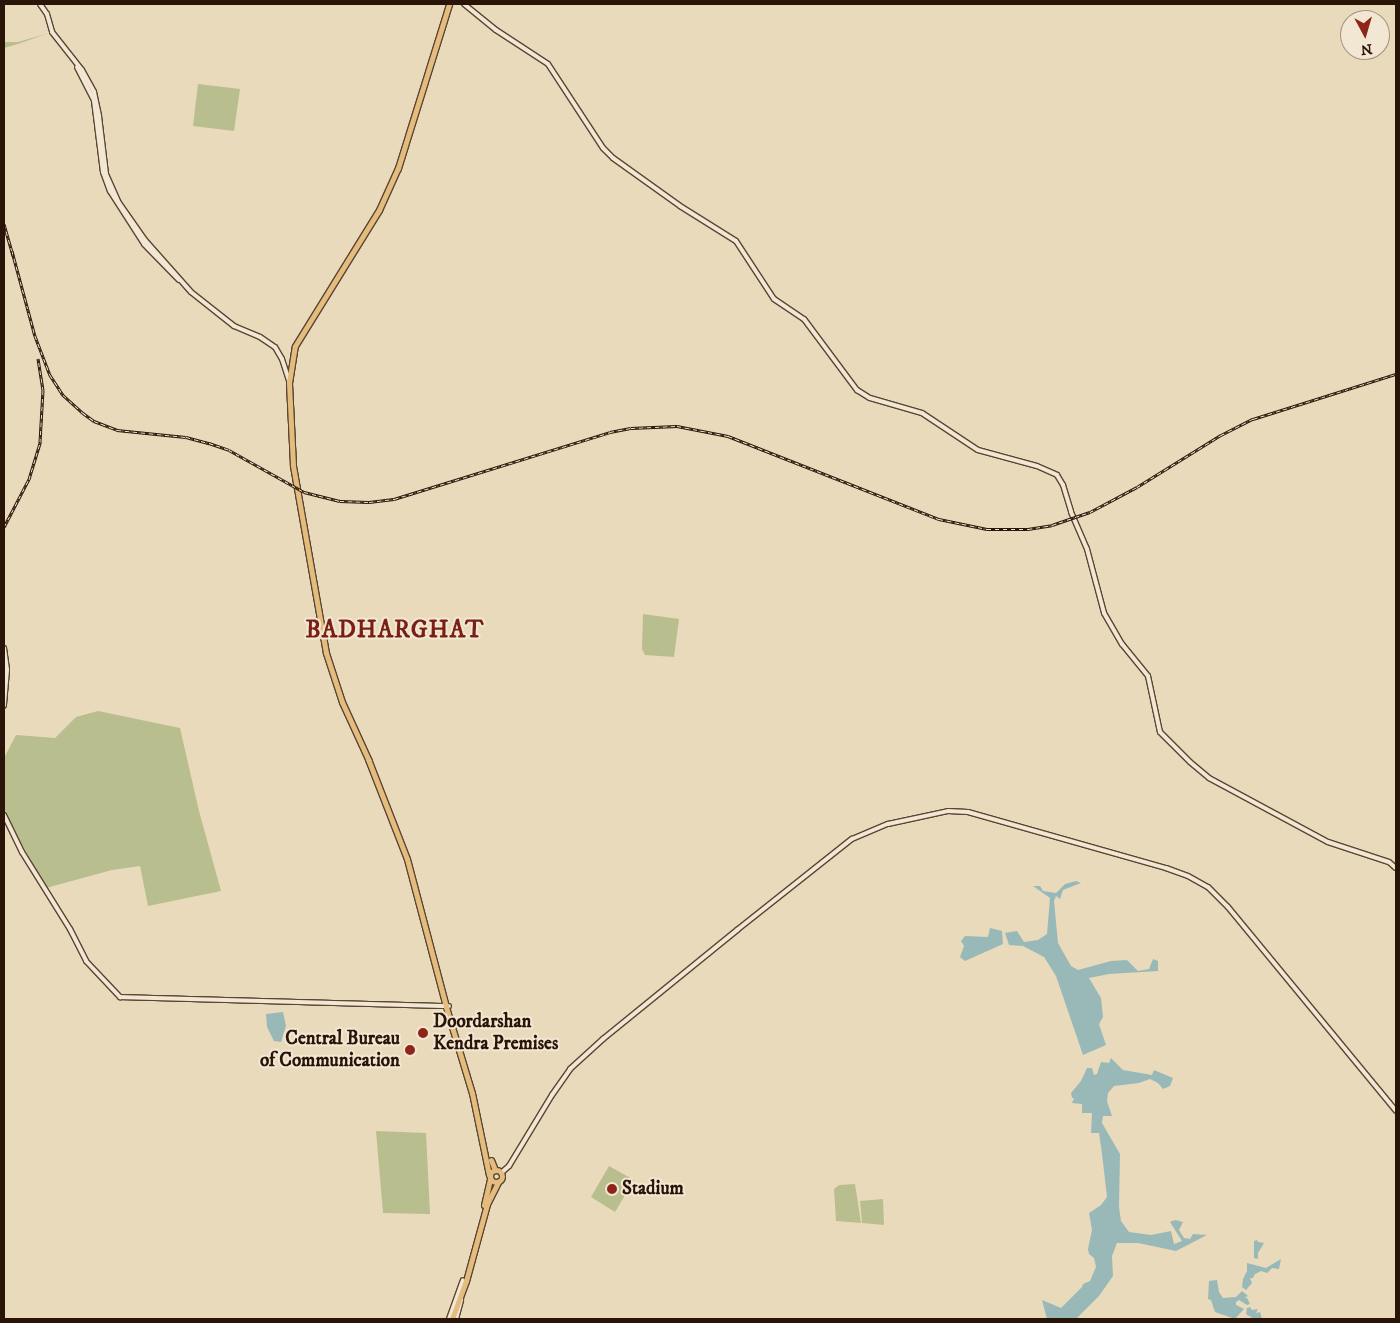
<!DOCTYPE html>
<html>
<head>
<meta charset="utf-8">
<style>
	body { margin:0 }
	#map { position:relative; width:1400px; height:1323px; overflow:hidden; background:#e9dabc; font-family:"IM FELL DW Pica",serif }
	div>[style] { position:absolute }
	.green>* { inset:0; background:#b9be8e }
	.water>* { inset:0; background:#99b9b8 }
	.roads { filter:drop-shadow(1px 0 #5a4534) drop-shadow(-1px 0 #5a4534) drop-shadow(0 1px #5a4534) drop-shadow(0 -1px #5a4534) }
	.tertiary>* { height:4px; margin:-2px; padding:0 2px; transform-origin:2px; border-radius:2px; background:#f1e7d3 }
	.primary>* { height:5px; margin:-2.5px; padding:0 2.5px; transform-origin:2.5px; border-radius:2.5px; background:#e4bd7e }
	.primary>.ring { margin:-2.5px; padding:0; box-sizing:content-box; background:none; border:5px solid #e4bd7e; border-radius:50% }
	.rail>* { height:3px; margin-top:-1.5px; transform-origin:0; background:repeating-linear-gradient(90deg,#f1e7d3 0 4px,#2a1307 0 8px); box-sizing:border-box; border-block:1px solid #2a1307 }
	.dots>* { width:14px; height:14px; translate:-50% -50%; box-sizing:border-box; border:2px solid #f1e7d3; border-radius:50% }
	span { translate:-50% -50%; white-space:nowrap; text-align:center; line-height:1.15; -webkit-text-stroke:4px #f1e7d3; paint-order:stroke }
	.poi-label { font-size:19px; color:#2a1307; font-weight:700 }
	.left { translate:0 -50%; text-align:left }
	.right { translate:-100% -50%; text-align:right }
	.district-label { font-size:24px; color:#7a1f14; font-weight:700; letter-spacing:1px }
	.frame { position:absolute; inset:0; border:5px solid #2a1307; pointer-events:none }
	.north { position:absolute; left:1340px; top:10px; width:50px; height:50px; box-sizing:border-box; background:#f1e7d3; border:1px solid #a19281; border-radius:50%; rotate:174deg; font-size:14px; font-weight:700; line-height:20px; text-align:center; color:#2a1307 }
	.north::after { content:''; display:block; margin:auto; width:18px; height:22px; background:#8f2418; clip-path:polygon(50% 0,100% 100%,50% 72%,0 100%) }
</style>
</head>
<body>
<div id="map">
	<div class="green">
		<i style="clip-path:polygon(49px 33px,18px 44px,4px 48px,4px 42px,18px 42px)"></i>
		<i style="clip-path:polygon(198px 84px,240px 89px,234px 131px,193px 126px)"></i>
		<i style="clip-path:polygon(643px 614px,679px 619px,674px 657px,645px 655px,642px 649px)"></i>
		<i style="clip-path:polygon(98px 711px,180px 728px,199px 811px,221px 891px,148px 906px,140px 866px,112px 870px,46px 888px,4px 812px,4px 758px,16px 735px,55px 738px,76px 717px)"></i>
		<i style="clip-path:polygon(376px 1131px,426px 1133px,430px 1214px,383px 1213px)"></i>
		<i style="clip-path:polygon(609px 1166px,634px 1180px,615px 1212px,591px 1197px)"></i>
		<i style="clip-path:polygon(855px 1184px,861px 1223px,836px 1221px,834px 1189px,839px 1185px)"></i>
		<i style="clip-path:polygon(883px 1199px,884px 1225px,862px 1223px,860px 1201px)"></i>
	</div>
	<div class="water">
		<i style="clip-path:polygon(1076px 881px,1081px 883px,1063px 890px,1060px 899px,1056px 896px,1054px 901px,1058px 943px,1071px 966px,1078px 970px,1111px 961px,1127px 960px,1138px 971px,1149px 969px,1153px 959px,1158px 961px,1158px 971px,1109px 974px,1089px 978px,1101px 998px,1103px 1017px,1099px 1024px,1106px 1045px,1083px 1055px,1056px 976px,1044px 957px,1023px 946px,1009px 945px,1005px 933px,1017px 931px,1024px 942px,1038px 940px,1047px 934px,1050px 898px,1033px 886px,1040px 886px,1043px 891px,1056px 893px,1065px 884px)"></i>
		<i style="clip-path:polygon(990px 928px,1002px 931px,1003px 944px,965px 961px,960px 957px,964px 946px,961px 941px,965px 936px,988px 937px)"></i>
		<i style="clip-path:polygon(283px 1012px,286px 1026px,281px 1042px,274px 1041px,267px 1027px,266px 1014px)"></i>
		<i style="clip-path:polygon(1111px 1058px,1123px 1070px,1152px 1075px,1154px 1070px,1173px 1078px,1170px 1086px,1163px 1089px,1158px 1083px,1150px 1079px,1139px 1083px,1114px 1086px,1108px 1093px,1107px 1101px,1112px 1116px,1103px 1116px,1102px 1123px,1120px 1154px,1119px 1207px,1121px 1221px,1129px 1232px,1151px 1235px,1171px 1231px,1174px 1244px,1182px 1241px,1170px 1222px,1175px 1220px,1183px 1222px,1179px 1230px,1184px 1238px,1190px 1239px,1193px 1234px,1207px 1235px,1176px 1251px,1138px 1243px,1117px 1243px,1112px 1256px,1113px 1276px,1099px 1296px,1076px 1319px,1047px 1319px,1042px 1300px,1061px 1308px,1082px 1287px,1083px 1284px,1090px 1281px,1096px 1267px,1094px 1258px,1089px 1254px,1088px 1249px,1092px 1230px,1089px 1213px,1101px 1205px,1107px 1197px,1102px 1154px,1099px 1133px,1091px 1133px,1092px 1113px,1082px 1113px,1082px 1104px,1072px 1103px,1074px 1098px,1072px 1098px,1071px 1093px,1081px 1081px,1087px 1068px,1092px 1068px,1094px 1075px,1097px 1074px,1101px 1062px,1109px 1063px)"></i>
		<i style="clip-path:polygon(1257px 1240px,1258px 1242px,1264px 1243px,1258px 1253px,1258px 1259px,1254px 1258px,1254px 1241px)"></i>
		<i style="clip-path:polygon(1281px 1259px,1279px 1269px,1272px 1268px,1267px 1273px,1261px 1271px,1255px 1274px,1253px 1278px,1250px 1278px,1252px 1283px,1246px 1290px,1242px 1287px,1243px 1279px,1247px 1271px,1247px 1263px,1266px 1268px)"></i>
		<i style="clip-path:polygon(1217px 1280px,1219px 1292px,1223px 1298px,1236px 1297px,1242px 1291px,1248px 1296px,1244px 1298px,1247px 1298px,1250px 1304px,1247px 1305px,1239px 1300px,1236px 1302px,1236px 1305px,1244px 1309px,1235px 1319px,1215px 1312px,1211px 1300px,1208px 1299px,1209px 1281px)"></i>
		<i style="clip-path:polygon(1250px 1307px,1252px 1310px,1258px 1309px,1256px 1313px,1260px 1312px,1262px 1319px,1254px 1319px,1246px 1314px,1247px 1308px)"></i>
	</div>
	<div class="roads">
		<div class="tertiary">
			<i style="left:40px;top:4px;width:12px;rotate:55deg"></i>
			<i style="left:47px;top:14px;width:19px;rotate:74deg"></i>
			<i style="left:52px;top:32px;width:48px;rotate:51.7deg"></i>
			<i style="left:82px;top:70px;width:25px;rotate:61deg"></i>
			<i style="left:94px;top:92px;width:25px;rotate:78deg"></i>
			<i style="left:99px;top:116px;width:58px;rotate:83.1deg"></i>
			<i style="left:106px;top:174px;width:32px;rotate:66deg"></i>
			<i style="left:119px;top:203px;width:45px;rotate:54.9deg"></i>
			<i style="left:145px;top:240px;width:69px;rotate:48.5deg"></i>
			<i style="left:191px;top:292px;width:55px;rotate:38.3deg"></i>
			<i style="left:234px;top:326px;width:28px;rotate:23deg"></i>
			<i style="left:260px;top:337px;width:18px;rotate:34deg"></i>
			<i style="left:275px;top:347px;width:14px;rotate:60deg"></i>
			<i style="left:282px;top:359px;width:23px;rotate:72deg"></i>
			<i style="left:464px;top:4px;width:41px;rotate:39.1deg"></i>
			<i style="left:496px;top:30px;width:62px;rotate:33.2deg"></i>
			<i style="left:548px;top:64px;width:100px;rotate:56.8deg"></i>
			<i style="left:603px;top:148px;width:14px;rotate:45deg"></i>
			<i style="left:613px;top:158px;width:82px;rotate:35.6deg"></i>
			<i style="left:680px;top:206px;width:66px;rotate:32deg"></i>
			<i style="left:736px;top:241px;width:69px;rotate:56.8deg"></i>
			<i style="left:774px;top:299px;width:36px;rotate:34deg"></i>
			<i style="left:804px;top:319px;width:89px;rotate:53.3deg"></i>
			<i style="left:857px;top:390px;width:15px;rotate:32deg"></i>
			<i style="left:870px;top:398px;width:54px;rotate:16.1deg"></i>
			<i style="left:922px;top:413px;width:67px;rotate:33.5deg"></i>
			<i style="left:978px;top:450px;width:61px;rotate:15.2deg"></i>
			<i style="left:1037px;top:466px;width:22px;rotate:24deg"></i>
			<i style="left:1057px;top:475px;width:12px;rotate:59deg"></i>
			<i style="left:1063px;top:485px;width:28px;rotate:73deg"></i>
			<i style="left:1071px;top:512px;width:40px;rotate:66.6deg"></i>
			<i style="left:1087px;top:549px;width:66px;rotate:75.1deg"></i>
			<i style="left:1104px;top:613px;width:36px;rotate:60deg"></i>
			<i style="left:1122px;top:644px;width:41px;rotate:50.9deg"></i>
			<i style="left:1148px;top:676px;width:57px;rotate:77.9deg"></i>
			<i style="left:1160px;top:732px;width:42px;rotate:45deg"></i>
			<i style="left:1190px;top:762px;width:25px;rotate:40deg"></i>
			<i style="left:1209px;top:778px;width:135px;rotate:28.3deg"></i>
			<i style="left:1328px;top:842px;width:64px;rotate:18.2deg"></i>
			<i style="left:1389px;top:862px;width:9px;rotate:41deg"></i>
			<i style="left:77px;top:67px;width:38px;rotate:63deg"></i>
			<i style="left:94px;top:101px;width:72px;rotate:82.8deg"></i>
			<i style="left:103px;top:172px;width:20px;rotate:70deg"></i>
			<i style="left:110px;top:191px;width:63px;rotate:57.3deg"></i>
			<i style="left:144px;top:244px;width:50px;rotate:45.8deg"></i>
			<i style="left:4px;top:648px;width:22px;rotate:82deg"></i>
			<i style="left:7px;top:670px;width:36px;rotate:95deg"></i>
			<i style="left:4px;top:815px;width:41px;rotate:64.1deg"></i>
			<i style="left:22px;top:852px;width:91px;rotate:58.1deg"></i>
			<i style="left:70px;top:929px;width:36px;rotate:63deg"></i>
			<i style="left:86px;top:961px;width:50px;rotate:46.6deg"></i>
			<i style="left:120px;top:997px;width:329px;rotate:1.6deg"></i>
			<i style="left:501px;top:1173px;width:11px;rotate:-41deg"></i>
			<i style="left:509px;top:1166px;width:83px;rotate:-58.8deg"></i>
			<i style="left:552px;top:1095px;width:32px;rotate:-55deg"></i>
			<i style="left:570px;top:1069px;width:45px;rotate:-42.3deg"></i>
			<i style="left:603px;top:1039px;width:173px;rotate:-39.1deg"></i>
			<i style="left:737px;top:930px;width:147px;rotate:-38.4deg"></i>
			<i style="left:852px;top:839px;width:39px;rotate:-23deg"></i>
			<i style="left:888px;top:824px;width:61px;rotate:-12.2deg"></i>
			<i style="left:948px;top:811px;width:20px;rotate:3deg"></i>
			<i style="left:968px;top:812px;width:206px;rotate:15.8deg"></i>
			<i style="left:1166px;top:868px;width:23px;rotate:20deg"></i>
			<i style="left:1188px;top:876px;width:23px;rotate:29deg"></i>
			<i style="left:1208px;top:887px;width:28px;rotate:45deg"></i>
			<i style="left:1228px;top:907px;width:264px;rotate:50.5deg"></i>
			<i style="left:449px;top:1319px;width:41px;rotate:-70.3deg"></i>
			<i style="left:456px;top:1319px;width:20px;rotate:-75deg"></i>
		</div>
		<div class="primary">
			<i style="left:368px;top:759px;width:107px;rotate:68.7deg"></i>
			<i style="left:407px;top:859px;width:153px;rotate:75.2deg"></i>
			<i style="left:446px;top:1007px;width:90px;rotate:73.2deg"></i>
			<i style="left:472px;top:1093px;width:84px;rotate:78.3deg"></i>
			<i style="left:369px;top:761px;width:65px;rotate:-114.6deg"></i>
			<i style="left:342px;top:702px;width:52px;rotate:-108.1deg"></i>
			<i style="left:326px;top:653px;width:191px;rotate:-100deg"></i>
			<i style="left:293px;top:465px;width:82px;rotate:-92.8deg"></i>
			<i style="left:289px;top:383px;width:37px;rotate:-81deg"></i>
			<i style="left:295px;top:346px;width:160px;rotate:-58.3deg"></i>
			<i style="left:379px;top:210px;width:46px;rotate:-65.7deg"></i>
			<i style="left:398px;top:168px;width:172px;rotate:-72.7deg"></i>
			<i style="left:491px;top:1160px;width:11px;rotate:68deg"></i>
			<i class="ring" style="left:490px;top:1170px;width:7px;height:7px"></i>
			<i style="left:484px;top:1205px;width:28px;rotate:-77deg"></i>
			<i style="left:452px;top:1319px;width:40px;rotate:-69.8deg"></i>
			<i style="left:466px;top:1281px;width:80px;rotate:-74.7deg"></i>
			<i style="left:487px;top:1204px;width:25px;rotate:-63deg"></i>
		</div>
	</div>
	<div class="rail">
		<i style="left:4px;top:224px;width:33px;rotate:74deg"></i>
		<i style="left:12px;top:251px;width:88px;rotate:74.9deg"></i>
		<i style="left:35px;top:336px;width:42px;rotate:69deg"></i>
		<i style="left:50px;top:375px;width:24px;rotate:57deg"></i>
		<i style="left:63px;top:395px;width:27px;rotate:42deg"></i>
		<i style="left:83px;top:413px;width:14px;rotate:36deg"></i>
		<i style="left:94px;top:421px;width:25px;rotate:21deg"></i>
		<i style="left:117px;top:430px;width:69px;rotate:5.8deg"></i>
		<i style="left:186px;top:437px;width:24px;rotate:15deg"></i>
		<i style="left:209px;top:443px;width:21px;rotate:19deg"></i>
		<i style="left:229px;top:450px;width:86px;rotate:29.2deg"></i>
		<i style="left:304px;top:492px;width:37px;rotate:14deg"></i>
		<i style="left:340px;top:501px;width:29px;rotate:2deg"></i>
		<i style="left:369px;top:502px;width:25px;rotate:-7deg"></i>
		<i style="left:394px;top:499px;width:226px;rotate:-17.2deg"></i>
		<i style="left:610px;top:432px;width:21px;rotate:-11deg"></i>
		<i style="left:631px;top:428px;width:46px;rotate:-2.5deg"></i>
		<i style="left:677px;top:426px;width:52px;rotate:11.1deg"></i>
		<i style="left:728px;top:436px;width:227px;rotate:21.5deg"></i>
		<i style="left:939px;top:519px;width:49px;rotate:11.8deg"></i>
		<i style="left:987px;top:529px;width:41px"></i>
		<i style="left:1028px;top:529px;width:24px;rotate:-9deg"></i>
		<i style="left:1052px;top:525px;width:40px;rotate:-18.9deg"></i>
		<i style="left:1090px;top:512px;width:53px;rotate:-28deg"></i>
		<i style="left:1137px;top:487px;width:99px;rotate:-31.8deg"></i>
		<i style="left:1221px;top:435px;width:36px;rotate:-27deg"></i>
		<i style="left:1253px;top:419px;width:150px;rotate:-17.5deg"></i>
		<i style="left:4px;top:527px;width:54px;rotate:-62.5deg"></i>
		<i style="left:29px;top:479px;width:39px;rotate:-73deg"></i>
		<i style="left:40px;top:442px;width:52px;rotate:-86.7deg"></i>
		<i style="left:43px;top:390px;width:32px;rotate:-99deg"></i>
	</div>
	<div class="dots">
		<i style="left:423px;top:1033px;background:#8f2418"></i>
		<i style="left:410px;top:1050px;background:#8f2418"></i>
		<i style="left:612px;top:1189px;background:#8f2418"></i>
	</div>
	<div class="poi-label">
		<span class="left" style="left:433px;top:1033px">Doordarshan<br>Kendra Premises</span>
		<span class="right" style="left:400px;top:1050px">Central Bureau<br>of Communication</span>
		<span class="left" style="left:622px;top:1189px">Stadium</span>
	</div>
	<div class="district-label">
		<span style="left:395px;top:631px">BADHARGHAT</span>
	</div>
	<div class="frame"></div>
	<div class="north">N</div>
</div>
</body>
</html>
